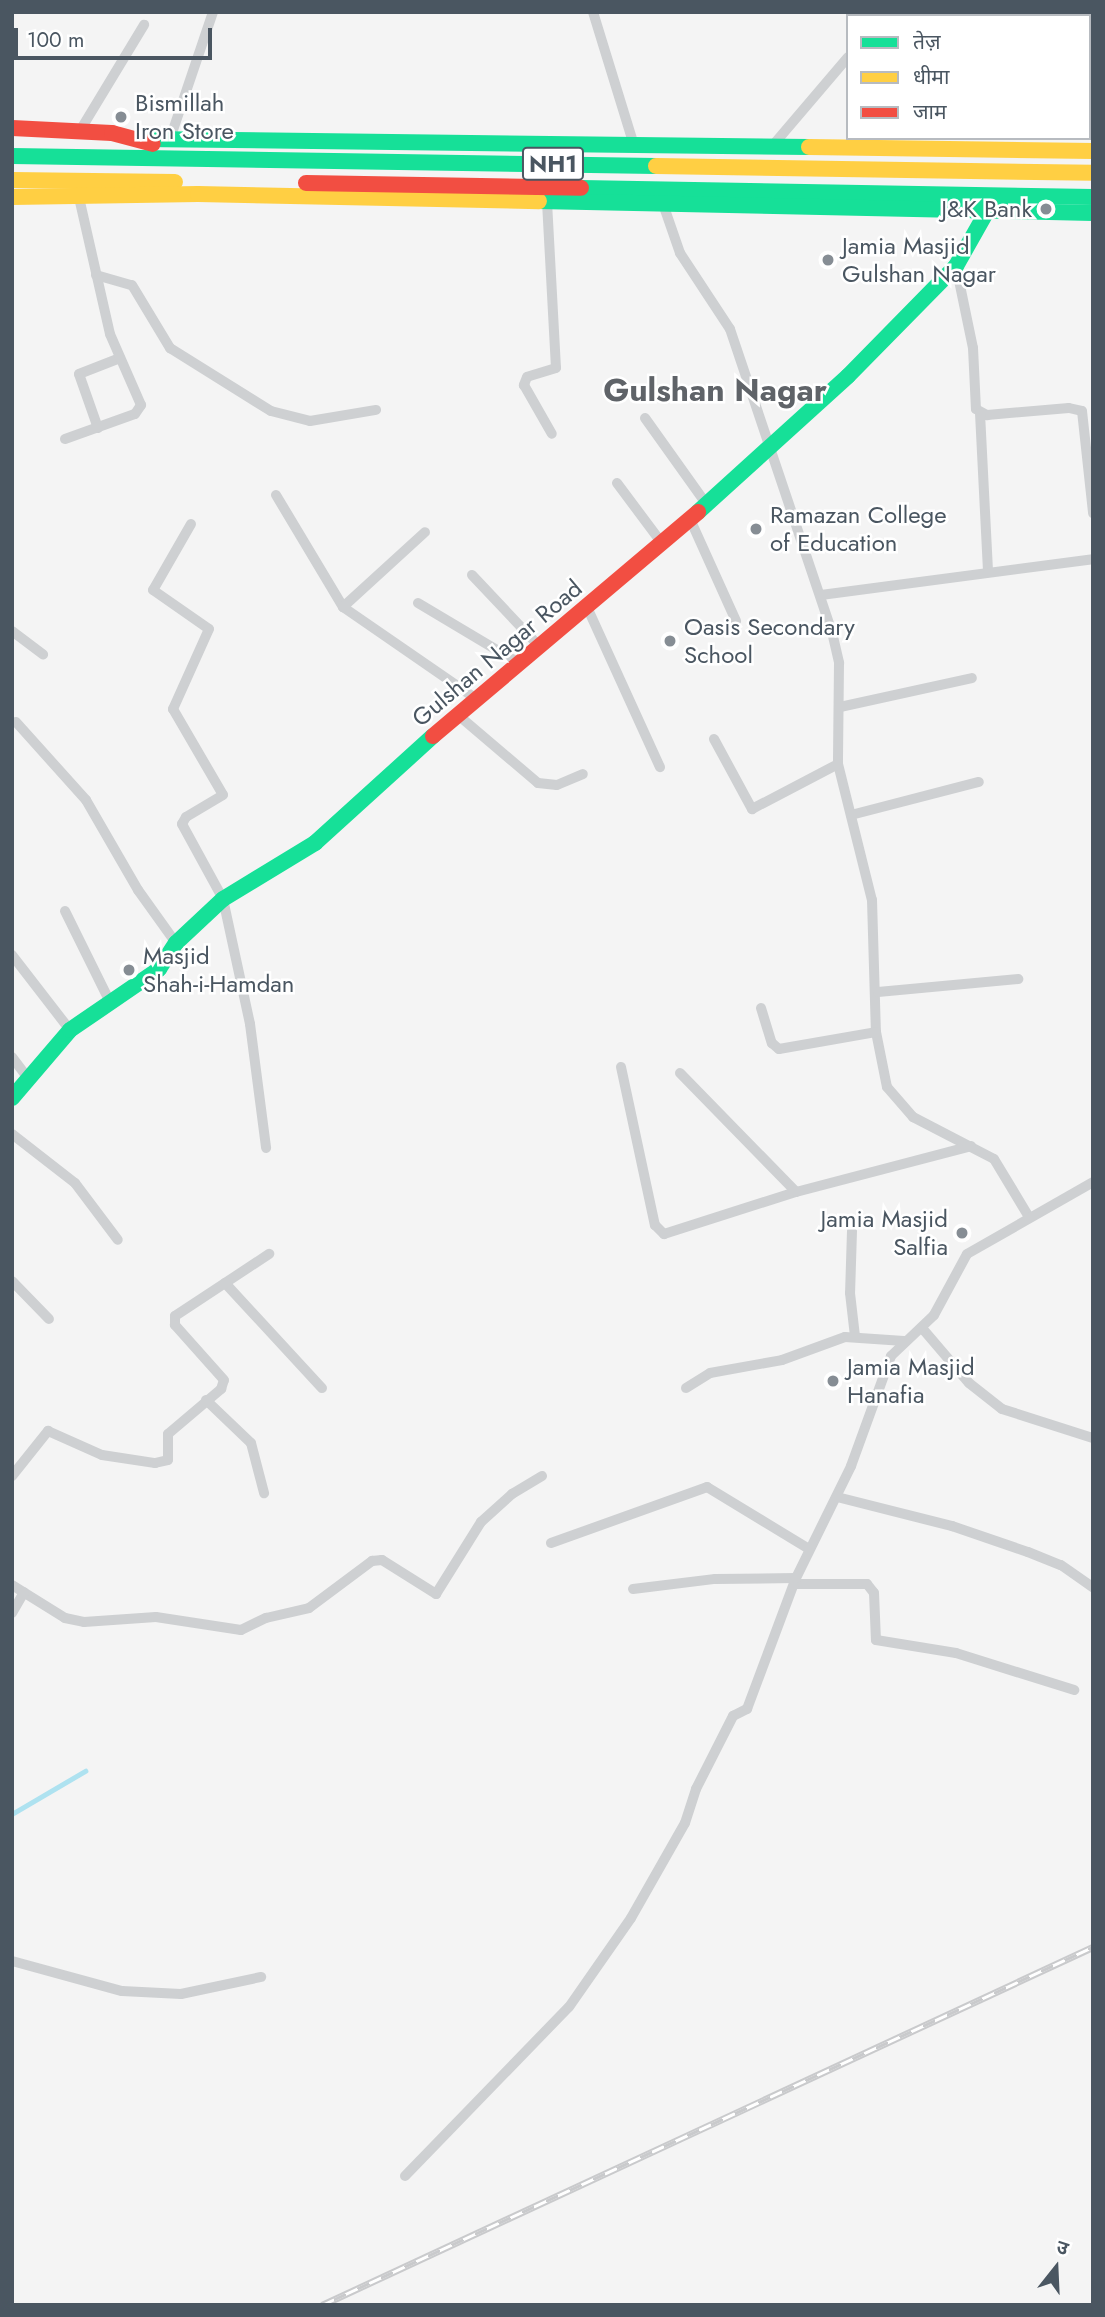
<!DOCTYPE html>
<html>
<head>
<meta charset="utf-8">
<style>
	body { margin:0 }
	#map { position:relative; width:1105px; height:2317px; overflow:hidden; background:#f4f4f4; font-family:Jost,"Noto Sans Devanagari",sans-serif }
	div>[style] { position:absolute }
	.stream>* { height:4.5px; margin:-2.25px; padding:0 2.25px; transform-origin:2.25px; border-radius:2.25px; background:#aee2f0 }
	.street>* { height:10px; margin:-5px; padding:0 5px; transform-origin:5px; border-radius:5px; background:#ced0d2 }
	.fast>* { height:16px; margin:-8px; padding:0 8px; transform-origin:8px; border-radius:8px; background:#16e098 }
	.slow>* { height:16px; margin:-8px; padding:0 8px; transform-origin:8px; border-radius:8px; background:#ffcf43 }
	.jam>* { height:16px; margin:-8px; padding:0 8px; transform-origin:8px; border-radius:8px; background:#f24e42 }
	.rail>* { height:7px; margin-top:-3.5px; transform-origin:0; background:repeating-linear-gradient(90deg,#fff 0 13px,#c9cacc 0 26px); box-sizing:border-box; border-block:2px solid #c9cacc }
	.dots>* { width:19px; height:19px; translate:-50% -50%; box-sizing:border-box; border:4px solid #fff; border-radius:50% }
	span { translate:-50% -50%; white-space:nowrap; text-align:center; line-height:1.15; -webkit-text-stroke:5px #fff; paint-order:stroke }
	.shield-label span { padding:2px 5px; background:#fff; border:2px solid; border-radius:5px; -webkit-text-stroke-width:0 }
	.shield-label { font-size:23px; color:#4a5661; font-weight:700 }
	.poi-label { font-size:24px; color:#4a5661 }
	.left { translate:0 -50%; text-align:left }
	.right { translate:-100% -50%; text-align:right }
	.street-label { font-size:24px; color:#4a5661 }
	.district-label { font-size:32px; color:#5f6368; font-weight:700 }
	.frame { position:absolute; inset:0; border:14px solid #4a5661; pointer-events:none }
	.legend { position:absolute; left:846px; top:14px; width:245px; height:126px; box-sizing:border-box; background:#fff; border:2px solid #b7bbc0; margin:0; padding:9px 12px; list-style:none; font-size:21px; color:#4a5661 }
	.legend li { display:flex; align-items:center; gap:14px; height:35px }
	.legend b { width:35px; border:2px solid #b7bbc0 }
	.north { position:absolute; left:1021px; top:2233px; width:70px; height:70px; -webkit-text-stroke:5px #fff; paint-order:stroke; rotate:18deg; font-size:19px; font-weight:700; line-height:28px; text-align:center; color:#4a5661 }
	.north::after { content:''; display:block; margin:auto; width:24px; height:32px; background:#4a5661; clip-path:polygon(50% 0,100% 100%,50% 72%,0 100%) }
	.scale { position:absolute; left:14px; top:28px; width:198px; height:32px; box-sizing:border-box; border:4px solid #4a5661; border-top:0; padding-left:9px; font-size:21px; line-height:24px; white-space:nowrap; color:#4a5661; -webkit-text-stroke:5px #fff; paint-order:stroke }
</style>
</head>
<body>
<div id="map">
	<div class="stream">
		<i style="left:12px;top:1814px;width:85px;rotate:-30.5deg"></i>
	</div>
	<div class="street">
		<i style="left:593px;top:12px;width:136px;rotate:72.9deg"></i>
		<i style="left:883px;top:16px;width:5px;rotate:-53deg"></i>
		<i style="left:1079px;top:16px;width:4px;rotate:-76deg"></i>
		<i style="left:81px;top:129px;width:122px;rotate:-58.8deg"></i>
		<i style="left:170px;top:139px;width:134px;rotate:-71.3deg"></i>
		<i style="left:774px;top:144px;width:114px;rotate:-49.6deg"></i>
		<i style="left:662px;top:201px;width:55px;rotate:70.9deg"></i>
		<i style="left:680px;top:253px;width:91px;rotate:56.7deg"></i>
		<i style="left:730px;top:329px;width:320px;rotate:71.4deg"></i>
		<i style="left:832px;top:632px;width:32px;rotate:77deg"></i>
		<i style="left:839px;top:663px;width:101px;rotate:90.6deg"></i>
		<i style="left:838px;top:764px;width:140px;rotate:76deg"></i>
		<i style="left:872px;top:900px;width:132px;rotate:88.3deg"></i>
		<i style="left:876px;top:1032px;width:56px;rotate:78.7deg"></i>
		<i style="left:887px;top:1087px;width:40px;rotate:49deg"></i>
		<i style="left:913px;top:1117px;width:91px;rotate:27.4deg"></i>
		<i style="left:994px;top:1159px;width:68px;rotate:58.9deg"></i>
		<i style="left:547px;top:202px;width:166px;rotate:86.9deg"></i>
		<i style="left:556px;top:368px;width:30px;rotate:163deg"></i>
		<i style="left:527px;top:377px;width:9px;rotate:111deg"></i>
		<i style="left:524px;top:385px;width:56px;rotate:60.3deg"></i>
		<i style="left:956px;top:266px;width:84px;rotate:78.3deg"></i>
		<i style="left:973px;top:348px;width:61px;rotate:87.2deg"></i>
		<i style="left:976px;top:409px;width:13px;rotate:29deg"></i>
		<i style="left:987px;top:415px;width:82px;rotate:-4.9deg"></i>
		<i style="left:1069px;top:408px;width:13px;rotate:13deg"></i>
		<i style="left:1082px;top:411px;width:103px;rotate:83.8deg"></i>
		<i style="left:96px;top:275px;width:37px;rotate:16deg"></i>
		<i style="left:132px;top:285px;width:74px;rotate:58.9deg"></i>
		<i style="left:170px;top:348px;width:119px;rotate:32deg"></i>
		<i style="left:271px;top:411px;width:40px;rotate:14.4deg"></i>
		<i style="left:310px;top:421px;width:67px;rotate:-9.5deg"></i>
		<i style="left:980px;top:413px;width:159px;rotate:87.1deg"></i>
		<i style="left:645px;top:418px;width:103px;rotate:54.5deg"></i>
		<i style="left:98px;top:428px;width:57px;rotate:-109.4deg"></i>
		<i style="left:79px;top:374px;width:44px;rotate:-21.3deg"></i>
		<i style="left:65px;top:439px;width:74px;rotate:-19.7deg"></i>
		<i style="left:135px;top:414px;width:11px;rotate:-56deg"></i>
		<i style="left:141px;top:405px;width:77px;rotate:-113.6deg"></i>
		<i style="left:110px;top:334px;width:139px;rotate:-102.8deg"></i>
		<i style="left:617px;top:483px;width:74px;rotate:53.3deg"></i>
		<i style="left:276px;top:495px;width:131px;rotate:59.1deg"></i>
		<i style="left:343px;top:607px;width:160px;rotate:34.6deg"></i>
		<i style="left:690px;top:519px;width:112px;rotate:65.7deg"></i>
		<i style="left:191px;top:524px;width:76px;rotate:119.9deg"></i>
		<i style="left:153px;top:590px;width:68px;rotate:34.9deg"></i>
		<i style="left:209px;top:629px;width:88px;rotate:114.2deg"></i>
		<i style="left:173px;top:709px;width:99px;rotate:59.8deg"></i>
		<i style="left:223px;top:795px;width:43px;rotate:149.3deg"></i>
		<i style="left:186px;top:817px;width:8px;rotate:120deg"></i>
		<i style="left:182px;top:824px;width:85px;rotate:61.3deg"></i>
		<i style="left:223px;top:899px;width:128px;rotate:77.8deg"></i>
		<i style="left:250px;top:1024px;width:125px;rotate:82.6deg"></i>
		<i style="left:472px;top:575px;width:96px;rotate:46.7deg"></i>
		<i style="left:821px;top:595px;width:274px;rotate:-7.5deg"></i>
		<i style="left:418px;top:603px;width:115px;rotate:30.8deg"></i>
		<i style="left:343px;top:607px;width:111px;rotate:-42.4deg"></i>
		<i style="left:587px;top:607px;width:176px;rotate:65.5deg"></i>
		<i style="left:12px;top:631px;width:39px;rotate:37deg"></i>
		<i style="left:840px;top:707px;width:135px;rotate:-12.4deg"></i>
		<i style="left:458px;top:715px;width:105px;rotate:40.4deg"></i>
		<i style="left:538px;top:783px;width:19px;rotate:6deg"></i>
		<i style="left:557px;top:785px;width:28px;rotate:-23deg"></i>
		<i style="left:16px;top:722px;width:105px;rotate:48.1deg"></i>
		<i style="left:86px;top:800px;width:104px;rotate:60deg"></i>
		<i style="left:138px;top:890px;width:65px;rotate:54.4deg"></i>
		<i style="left:714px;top:739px;width:80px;rotate:61.5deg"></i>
		<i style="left:752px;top:809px;width:97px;rotate:-27.6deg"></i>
		<i style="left:851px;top:815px;width:132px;rotate:-14.5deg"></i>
		<i style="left:65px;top:911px;width:99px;rotate:63.7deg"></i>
		<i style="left:12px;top:955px;width:95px;rotate:52.3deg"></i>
		<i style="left:878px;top:992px;width:141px;rotate:-5.3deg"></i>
		<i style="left:761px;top:1008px;width:37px;rotate:73deg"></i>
		<i style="left:772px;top:1043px;width:9px;rotate:41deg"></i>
		<i style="left:779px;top:1049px;width:98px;rotate:-9.9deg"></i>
		<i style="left:12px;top:1057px;width:25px;rotate:53deg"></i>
		<i style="left:621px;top:1067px;width:162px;rotate:77.9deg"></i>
		<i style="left:655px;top:1225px;width:13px;rotate:45deg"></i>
		<i style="left:664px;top:1234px;width:139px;rotate:-17.7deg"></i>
		<i style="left:796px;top:1192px;width:181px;rotate:-14.7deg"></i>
		<i style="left:680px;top:1073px;width:166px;rotate:45.7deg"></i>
		<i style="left:12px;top:1134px;width:80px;rotate:37.9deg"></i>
		<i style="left:75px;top:1183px;width:71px;rotate:53deg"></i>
		<i style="left:852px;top:1231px;width:62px;rotate:91.8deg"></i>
		<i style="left:850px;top:1293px;width:43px;rotate:83.4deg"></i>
		<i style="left:12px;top:1281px;width:53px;rotate:45.8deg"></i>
		<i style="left:225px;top:1283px;width:143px;rotate:47.3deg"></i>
		<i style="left:922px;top:1328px;width:72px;rotate:49.5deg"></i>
		<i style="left:969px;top:1383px;width:42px;rotate:38.2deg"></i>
		<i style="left:1002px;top:1409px;width:96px;rotate:17.7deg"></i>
		<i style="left:686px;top:1388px;width:28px;rotate:-32deg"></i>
		<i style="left:710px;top:1373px;width:73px;rotate:-10.2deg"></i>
		<i style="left:782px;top:1360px;width:67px;rotate:-20.1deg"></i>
		<i style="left:845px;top:1337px;width:59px;rotate:3.9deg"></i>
		<i style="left:206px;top:1400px;width:62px;rotate:43.7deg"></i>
		<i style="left:251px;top:1443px;width:52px;rotate:75.4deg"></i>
		<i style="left:12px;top:1476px;width:58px;rotate:-51.3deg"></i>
		<i style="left:48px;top:1431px;width:59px;rotate:24deg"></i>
		<i style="left:102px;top:1455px;width:54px;rotate:8.6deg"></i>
		<i style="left:155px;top:1463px;width:13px;rotate:-13deg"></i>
		<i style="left:168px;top:1460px;width:26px;rotate:-90deg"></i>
		<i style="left:168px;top:1434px;width:70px;rotate:-40.3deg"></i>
		<i style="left:221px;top:1389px;width:9px;rotate:-72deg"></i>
		<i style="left:224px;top:1380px;width:74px;rotate:-131.7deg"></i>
		<i style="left:175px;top:1325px;width:9px;rotate:-90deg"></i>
		<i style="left:175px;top:1316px;width:113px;rotate:-33.4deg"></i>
		<i style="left:837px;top:1497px;width:119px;rotate:14.2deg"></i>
		<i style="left:952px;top:1526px;width:80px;rotate:18.9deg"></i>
		<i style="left:1028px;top:1552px;width:35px;rotate:22deg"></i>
		<i style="left:1061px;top:1565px;width:39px;rotate:35deg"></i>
		<i style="left:551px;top:1543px;width:166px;rotate:-19.7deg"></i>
		<i style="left:707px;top:1487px;width:119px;rotate:31.3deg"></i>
		<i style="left:794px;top:1584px;width:73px"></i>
		<i style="left:867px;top:1584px;width:11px;rotate:52deg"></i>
		<i style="left:874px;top:1593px;width:47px;rotate:87.6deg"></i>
		<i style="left:876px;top:1640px;width:81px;rotate:9.2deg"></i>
		<i style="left:956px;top:1653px;width:124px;rotate:17.4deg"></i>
		<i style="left:12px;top:1585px;width:62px;rotate:31.9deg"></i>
		<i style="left:65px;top:1618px;width:19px;rotate:12deg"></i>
		<i style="left:84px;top:1622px;width:72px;rotate:-4deg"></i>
		<i style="left:156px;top:1617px;width:86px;rotate:8.7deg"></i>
		<i style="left:241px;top:1630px;width:28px;rotate:-26deg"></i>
		<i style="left:266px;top:1618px;width:44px;rotate:-13.1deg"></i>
		<i style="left:309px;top:1608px;width:79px;rotate:-36.7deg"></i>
		<i style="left:372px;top:1561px;width:10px;rotate:-6deg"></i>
		<i style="left:382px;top:1560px;width:64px;rotate:32.2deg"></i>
		<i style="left:436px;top:1594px;width:85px;rotate:-58deg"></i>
		<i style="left:481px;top:1522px;width:42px;rotate:-42.1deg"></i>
		<i style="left:512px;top:1494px;width:35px;rotate:-31deg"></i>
		<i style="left:633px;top:1589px;width:83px;rotate:-7deg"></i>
		<i style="left:715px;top:1579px;width:81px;rotate:-0.7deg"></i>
		<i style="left:12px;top:1613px;width:24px;rotate:-60deg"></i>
		<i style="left:12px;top:1961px;width:114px;rotate:15.3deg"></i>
		<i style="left:122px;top:1991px;width:59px;rotate:2.9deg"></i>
		<i style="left:181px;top:1994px;width:82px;rotate:-12deg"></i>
		<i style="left:405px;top:2176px;width:235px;rotate:-45.9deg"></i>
		<i style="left:569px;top:2007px;width:108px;rotate:-55.1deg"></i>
		<i style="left:631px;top:1918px;width:109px;rotate:-60.4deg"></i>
		<i style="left:685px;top:1823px;width:36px;rotate:-72deg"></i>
		<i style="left:696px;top:1789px;width:82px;rotate:-63.1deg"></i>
		<i style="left:733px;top:1716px;width:16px;rotate:-27deg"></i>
		<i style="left:747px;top:1709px;width:140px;rotate:-69.5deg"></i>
		<i style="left:796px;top:1578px;width:125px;rotate:-63.8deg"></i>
		<i style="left:851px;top:1466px;width:117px;rotate:-70deg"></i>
		<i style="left:891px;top:1356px;width:59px;rotate:-43.6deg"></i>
		<i style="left:934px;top:1315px;width:69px;rotate:-61.6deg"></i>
		<i style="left:967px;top:1254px;width:145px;rotate:-29.7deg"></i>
	</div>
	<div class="fast">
		<i style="left:143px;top:139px;width:666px;rotate:0.69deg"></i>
		<i style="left:12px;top:156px;width:644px;rotate:0.89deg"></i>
		<i style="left:581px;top:188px;width:512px;rotate:1.01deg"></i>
		<i style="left:539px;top:201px;width:554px;rotate:1.24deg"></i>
		<i style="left:698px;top:512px;width:202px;rotate:-42.2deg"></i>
		<i style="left:848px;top:376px;width:154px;rotate:-45.5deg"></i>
		<i style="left:956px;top:266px;width:61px;rotate:-60.5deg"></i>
		<i style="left:12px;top:1098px;width:89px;rotate:-49.5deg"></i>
		<i style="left:70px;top:1030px;width:108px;rotate:-34.4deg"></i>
		<i style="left:159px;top:969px;width:31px;rotate:-57deg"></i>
		<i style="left:176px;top:943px;width:64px;rotate:-43.1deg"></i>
		<i style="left:223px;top:899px;width:108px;rotate:-31.3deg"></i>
		<i style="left:315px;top:843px;width:159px;rotate:-42.2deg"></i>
	</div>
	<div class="slow">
		<i style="left:809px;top:147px;width:284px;rotate:0.8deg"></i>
		<i style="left:656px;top:166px;width:437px;rotate:0.9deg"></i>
		<i style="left:12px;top:180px;width:163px;rotate:0.7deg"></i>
		<i style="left:12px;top:197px;width:186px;rotate:-0.9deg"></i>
		<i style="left:198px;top:194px;width:341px;rotate:1.2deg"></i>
	</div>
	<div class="jam">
		<i style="left:12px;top:128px;width:100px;rotate:2.9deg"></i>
		<i style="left:112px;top:133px;width:42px;rotate:15deg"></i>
		<i style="left:306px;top:183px;width:275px;rotate:1deg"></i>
		<i style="left:433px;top:736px;width:347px;rotate:-40.2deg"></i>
	</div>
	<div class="rail">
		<i style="left:322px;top:2305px;width:850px;rotate:-24.91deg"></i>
	</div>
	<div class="dots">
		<i style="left:121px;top:117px;background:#868d94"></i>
		<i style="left:1046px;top:209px;background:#868d94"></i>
		<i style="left:828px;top:260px;background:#868d94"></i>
		<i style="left:756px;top:529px;background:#868d94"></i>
		<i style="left:670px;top:641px;background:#868d94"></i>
		<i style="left:129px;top:970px;background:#868d94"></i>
		<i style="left:962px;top:1233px;background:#868d94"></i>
		<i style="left:833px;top:1381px;background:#868d94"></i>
	</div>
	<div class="shield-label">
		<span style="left:553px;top:164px">NH1</span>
	</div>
	<div class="poi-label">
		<span class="left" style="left:135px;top:117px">Bismillah<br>Iron Store</span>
		<span class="right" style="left:1032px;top:209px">J&amp;K Bank</span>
		<span class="left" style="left:842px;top:260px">Jamia Masjid<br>Gulshan Nagar</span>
		<span class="left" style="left:770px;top:529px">Ramazan College<br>of Education</span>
		<span class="left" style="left:684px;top:641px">Oasis Secondary<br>School</span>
		<span class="left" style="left:143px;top:970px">Masjid<br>Shah-i-Hamdan</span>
		<span class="right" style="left:948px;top:1233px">Jamia Masjid<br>Salfia</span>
		<span class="left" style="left:847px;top:1381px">Jamia Masjid<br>Hanafia</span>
	</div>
	<div class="street-label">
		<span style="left:497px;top:653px;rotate:-40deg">Gulshan Nagar Road</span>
	</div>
	<div class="district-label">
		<span style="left:715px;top:390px">Gulshan Nagar</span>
	</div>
	<div class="frame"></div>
	<ul class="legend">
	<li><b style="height:9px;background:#16e098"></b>तेज़</li>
	<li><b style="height:9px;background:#ffcf43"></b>धीमा</li>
	<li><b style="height:9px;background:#f24e42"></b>जाम</li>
	</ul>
	<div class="north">उ</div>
	<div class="scale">100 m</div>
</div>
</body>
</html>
